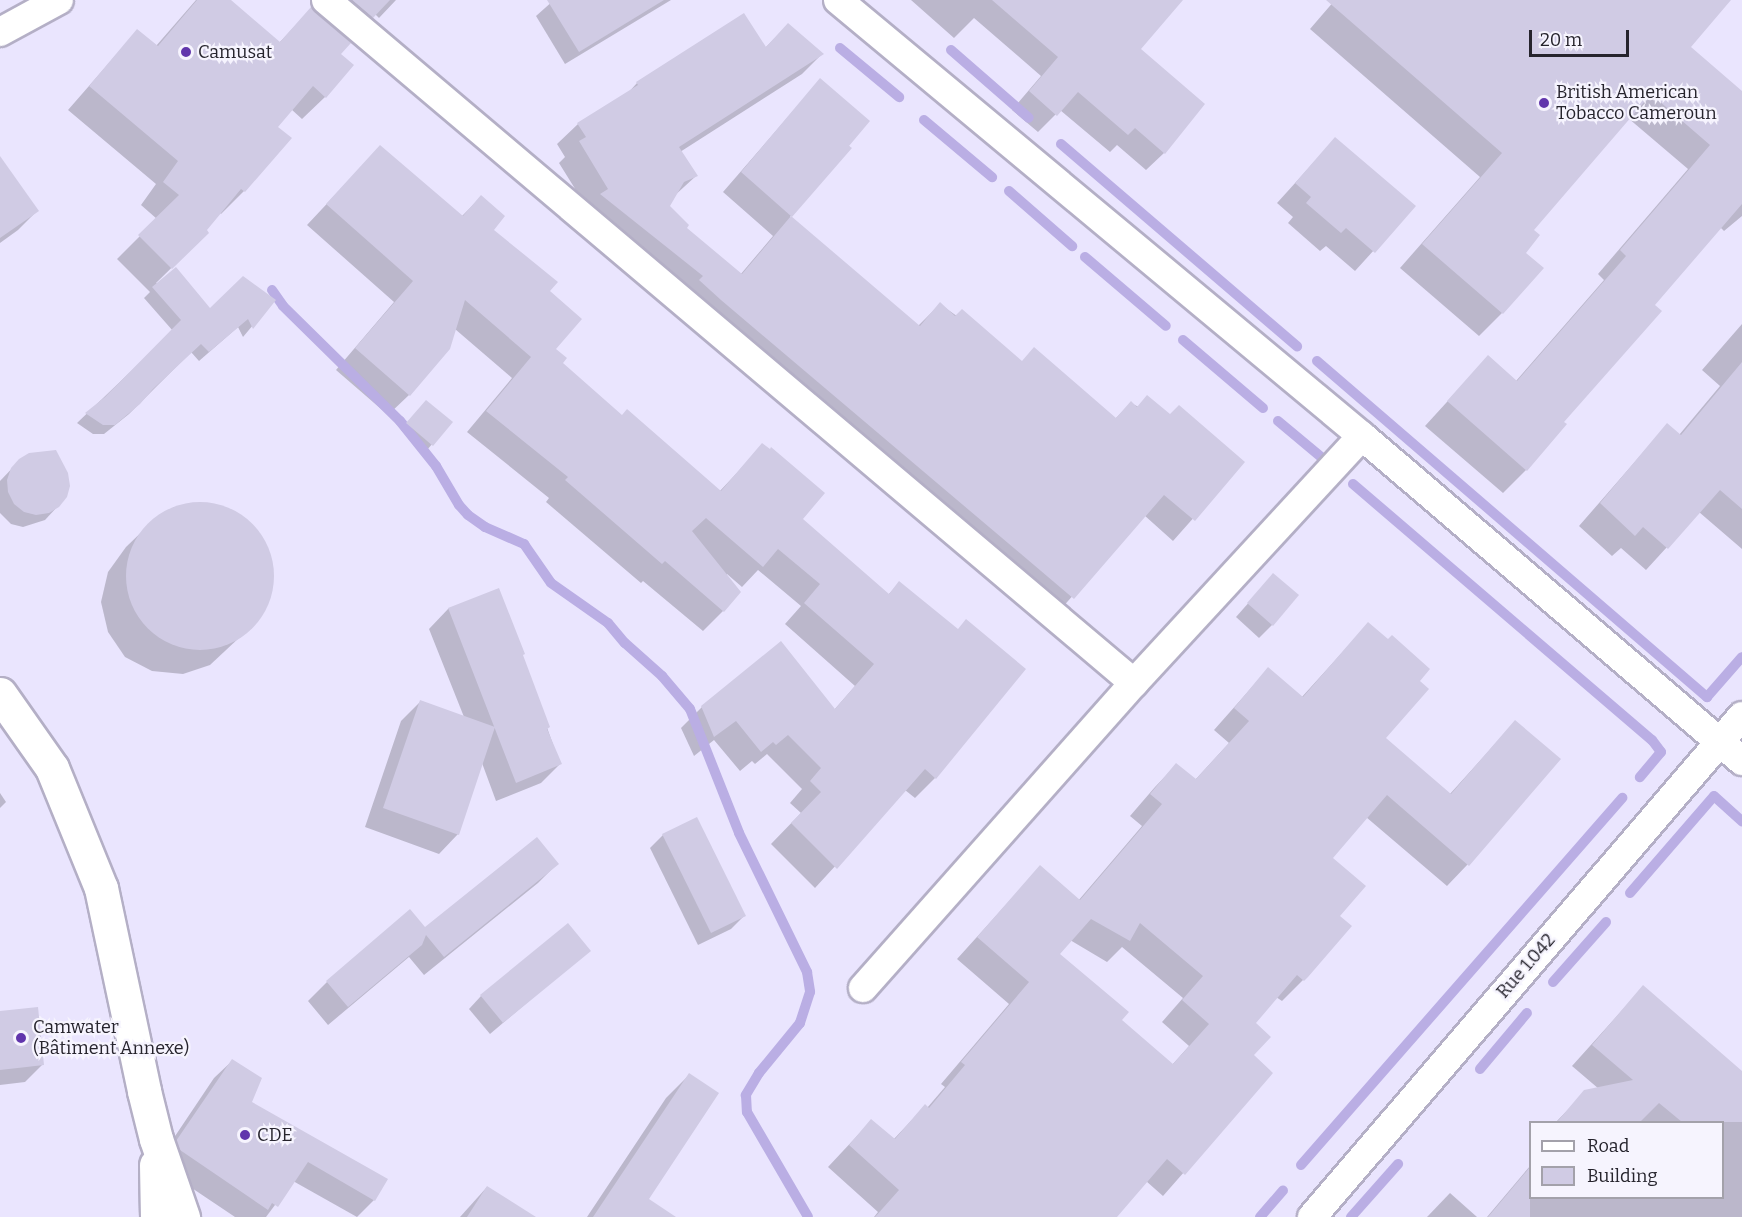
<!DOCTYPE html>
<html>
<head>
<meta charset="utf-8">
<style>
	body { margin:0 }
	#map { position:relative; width:1742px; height:1217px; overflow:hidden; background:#eae5fe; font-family:Bitter,serif }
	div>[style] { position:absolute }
	.shadow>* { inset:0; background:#0003 }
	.stream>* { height:10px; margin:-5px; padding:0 5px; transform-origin:5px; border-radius:5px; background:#baaee4 }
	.building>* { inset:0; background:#d0cbe4 }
	.round { border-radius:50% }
	.roads { filter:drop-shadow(2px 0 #b4afc6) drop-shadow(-2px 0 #b4afc6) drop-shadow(0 2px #b4afc6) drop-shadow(0 -2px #b4afc6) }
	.minor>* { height:28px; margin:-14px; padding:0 14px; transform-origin:14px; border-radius:14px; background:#fff }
	.secondary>* { height:33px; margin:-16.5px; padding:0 16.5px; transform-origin:16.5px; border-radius:16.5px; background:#fff }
	.dots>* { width:16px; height:16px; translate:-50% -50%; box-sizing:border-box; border:3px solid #f6f4fe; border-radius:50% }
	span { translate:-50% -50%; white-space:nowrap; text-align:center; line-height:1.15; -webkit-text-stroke:4.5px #f6f4fe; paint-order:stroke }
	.poi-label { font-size:18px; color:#26242d }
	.left { translate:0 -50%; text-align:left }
	.street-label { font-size:18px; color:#26242d }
	.legend { position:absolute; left:1529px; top:1121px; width:195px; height:78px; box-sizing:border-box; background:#f6f4fe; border:2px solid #a3a1aa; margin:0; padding:8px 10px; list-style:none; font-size:18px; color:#26242d }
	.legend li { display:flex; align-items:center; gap:12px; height:30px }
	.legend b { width:30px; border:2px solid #a3a1aa }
	.scale { position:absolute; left:1529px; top:30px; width:100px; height:27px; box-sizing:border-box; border:3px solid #26242d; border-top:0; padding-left:8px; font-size:18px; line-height:21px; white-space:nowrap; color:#26242d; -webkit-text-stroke:4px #f6f4fe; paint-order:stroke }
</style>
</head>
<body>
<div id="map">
	<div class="shadow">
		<i style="clip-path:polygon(196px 0,228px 0,279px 43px,311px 9px,339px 54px,325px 97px,302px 119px,291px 109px,276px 127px,290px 138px,244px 191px,221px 214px,220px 213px,205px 231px,207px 233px,156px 283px,210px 310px,274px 300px,243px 337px,238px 327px,199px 361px,191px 352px,129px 414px,104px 434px,93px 434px,77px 423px,173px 331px,144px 298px,150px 292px,117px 259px,157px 219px,141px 205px,156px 184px,68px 110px,137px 31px,156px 46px)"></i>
		<i style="clip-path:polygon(324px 0,396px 0,379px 18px,375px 14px,360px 29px)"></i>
		<i style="clip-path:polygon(554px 0,671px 0,565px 64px,536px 16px)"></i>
		<i style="clip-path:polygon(911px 0,1181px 0,1139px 49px,1164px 153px,1146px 170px,1117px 145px,1110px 152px,1060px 110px,1038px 132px,1012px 110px,1041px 76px,974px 18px,954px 38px)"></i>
		<i style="clip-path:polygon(1335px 0,1729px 0,1689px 47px,1742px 93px,1742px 216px,1724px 231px,1720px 227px,1653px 305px,1526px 470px,1503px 493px,1425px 426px,1488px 357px,1516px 381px,1604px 280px,1598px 274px,1688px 169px,1628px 118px,1532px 230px,1502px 313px,1479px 336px,1400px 268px,1480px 177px,1310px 29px)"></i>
		<i style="clip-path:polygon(788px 25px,822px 54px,802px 74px,680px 152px,696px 176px,673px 197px,668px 207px,685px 228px,740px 275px,773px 236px,723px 192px,820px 80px,850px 148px,790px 217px,918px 326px,940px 304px,1021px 362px,1115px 419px,1131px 403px,1243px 462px,1173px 541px,1144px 515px,1053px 618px,587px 208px,559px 163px,565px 157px,557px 144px,578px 124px,627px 94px,637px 83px,765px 48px)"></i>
		<i style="clip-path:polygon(1335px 139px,1414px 206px,1355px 271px,1326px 246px,1320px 251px,1288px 223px,1293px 217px,1277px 203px)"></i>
		<i style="clip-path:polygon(380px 147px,461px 217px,481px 197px,492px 230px,548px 291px,553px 349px,561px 363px,621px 416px,719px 492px,763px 445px,801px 519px,888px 595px,899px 583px,935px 778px,915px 798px,905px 790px,815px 888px,771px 844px,801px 813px,790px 803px,802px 789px,767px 754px,755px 764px,752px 761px,740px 771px,714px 740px,694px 756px,681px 728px,702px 707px,834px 710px,855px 686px,785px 624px,801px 606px,758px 570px,742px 587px,727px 574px,723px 611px,703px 631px,643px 581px,641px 583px,546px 502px,549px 498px,467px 432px,512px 378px,455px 329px,409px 395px,388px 415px,336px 370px,394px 302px,307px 225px)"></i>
		<i style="clip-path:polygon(0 159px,37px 211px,18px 230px,0 243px)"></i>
		<i style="clip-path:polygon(1742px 324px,1742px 549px,1699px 512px,1646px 570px,1621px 548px,1612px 556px,1579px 526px,1667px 425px,1679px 435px,1720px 386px,1702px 370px)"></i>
		<i style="clip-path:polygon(420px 408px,451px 423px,426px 451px,401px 430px)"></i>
		<i style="clip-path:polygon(20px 460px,58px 506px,45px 520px,23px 527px,11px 524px,0 513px,0 481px)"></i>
		<i style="clip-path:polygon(200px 503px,226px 508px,248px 521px,264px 542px,272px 567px,270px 595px,257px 621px,210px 665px,183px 674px,152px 671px,125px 657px,108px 632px,101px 602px,108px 572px,126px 547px,152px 522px,174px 507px)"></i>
		<i style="clip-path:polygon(1273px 575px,1272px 625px,1259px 638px,1236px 617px)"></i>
		<i style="clip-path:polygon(498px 590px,560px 764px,541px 783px,496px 801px,482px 763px,458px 834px,439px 854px,365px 827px,401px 721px,421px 701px,464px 717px,429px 629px,448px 609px)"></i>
		<i style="clip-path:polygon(evenodd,1368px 624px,1418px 681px,1384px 738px,1449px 795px,1515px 722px,1468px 864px,1447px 886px,1366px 817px,1331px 858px,1338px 916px,1307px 976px,1282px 1001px,1276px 997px,1254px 1023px,1252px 1056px,1271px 1073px,1163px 1196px,1146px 1181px,1115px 1217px,874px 1217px,878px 1212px,828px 1167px,871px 1121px,893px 1140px,925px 1106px,927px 1108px,945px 1087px,941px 1084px,1009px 1004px,957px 959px,1040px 867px,1078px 901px,1142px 826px,1130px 816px,1155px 787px,1176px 765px,1195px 780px,1229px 743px,1214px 730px,1268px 669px,1301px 698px,1368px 624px,1070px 940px,1107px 962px,1122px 947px,1183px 998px,1162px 1022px,1189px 1046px,1172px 1065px,1120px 1020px,1058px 954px,1070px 940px)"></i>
		<i style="clip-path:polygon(0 793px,6px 802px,0 808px)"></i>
		<i style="clip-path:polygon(663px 835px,744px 916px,731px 929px,698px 945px,650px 848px)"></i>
		<i style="clip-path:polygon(557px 864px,538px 883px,424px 975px,409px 957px,328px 1025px,308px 1001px,327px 982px,424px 930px)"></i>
		<i style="clip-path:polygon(589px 950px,490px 1034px,469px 1009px,481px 996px)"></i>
		<i style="clip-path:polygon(1643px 987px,1742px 1073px,1742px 1217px,1487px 1217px,1530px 1166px,1530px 1198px,1722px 1198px,1722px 1122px,1556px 1122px,1585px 1092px,1599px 1089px,1572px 1066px)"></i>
		<i style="clip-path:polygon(0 1013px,43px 1064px,25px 1082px,0 1085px)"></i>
		<i style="clip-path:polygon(232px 1061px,250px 1103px,374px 1200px,357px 1217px,293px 1181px,266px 1217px,235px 1217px,162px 1168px,159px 1160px,214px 1078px)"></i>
		<i style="clip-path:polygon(689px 1075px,646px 1199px,674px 1217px,587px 1217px,666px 1098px)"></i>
		<i style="clip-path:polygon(487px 1187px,533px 1217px,460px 1217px)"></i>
		<i style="clip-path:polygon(1450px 1193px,1477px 1217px,1427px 1217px)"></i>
	</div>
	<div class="stream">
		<i style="left:840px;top:48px;width:77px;rotate:39.7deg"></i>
		<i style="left:951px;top:50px;width:103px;rotate:41.1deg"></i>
		<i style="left:924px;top:120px;width:89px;rotate:40deg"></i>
		<i style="left:1061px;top:144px;width:311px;rotate:40.6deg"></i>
		<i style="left:1009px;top:191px;width:84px;rotate:41.1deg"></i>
		<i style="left:1085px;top:257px;width:106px;rotate:40.4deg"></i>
		<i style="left:272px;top:290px;width:19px;rotate:55deg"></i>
		<i style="left:283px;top:306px;width:164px;rotate:44.5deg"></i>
		<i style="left:400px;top:421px;width:58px;rotate:51.3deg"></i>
		<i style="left:436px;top:466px;width:45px;rotate:59.5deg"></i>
		<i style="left:459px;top:505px;width:13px;rotate:48deg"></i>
		<i style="left:468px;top:515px;width:21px;rotate:35deg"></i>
		<i style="left:485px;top:527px;width:43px;rotate:23.6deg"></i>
		<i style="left:524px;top:544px;width:47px;rotate:55.3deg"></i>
		<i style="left:551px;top:583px;width:70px;rotate:35.1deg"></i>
		<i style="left:608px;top:623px;width:26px;rotate:50deg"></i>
		<i style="left:625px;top:643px;width:50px;rotate:41.7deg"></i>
		<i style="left:662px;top:676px;width:43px;rotate:49.7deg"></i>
		<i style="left:690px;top:709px;width:133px;rotate:68.4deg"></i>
		<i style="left:739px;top:833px;width:155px;rotate:63.9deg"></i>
		<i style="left:807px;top:972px;width:20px;rotate:81deg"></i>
		<i style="left:810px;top:992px;width:33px;rotate:108deg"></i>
		<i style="left:800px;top:1023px;width:65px;rotate:129.4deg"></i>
		<i style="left:759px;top:1073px;width:26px;rotate:121deg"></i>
		<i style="left:746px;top:1095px;width:17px;rotate:87deg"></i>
		<i style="left:747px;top:1112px;width:121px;rotate:59.8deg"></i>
		<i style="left:1183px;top:340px;width:105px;rotate:40.4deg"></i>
		<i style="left:1317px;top:361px;width:515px;rotate:40.75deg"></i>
		<i style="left:1707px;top:697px;width:53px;rotate:-48.8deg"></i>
		<i style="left:1278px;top:421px;width:72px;rotate:39.9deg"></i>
		<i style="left:1353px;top:484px;width:394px;rotate:40.6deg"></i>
		<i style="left:1652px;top:740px;width:15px;rotate:53deg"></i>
		<i style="left:1661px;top:752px;width:33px;rotate:130deg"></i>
		<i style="left:1630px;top:893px;width:128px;rotate:-49.1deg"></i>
		<i style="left:1714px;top:796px;width:38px;rotate:42deg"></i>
		<i style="left:1553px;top:982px;width:80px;rotate:-48.5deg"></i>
		<i style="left:1480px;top:1069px;width:73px;rotate:-50deg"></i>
		<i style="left:1301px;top:1165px;width:488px;rotate:-48.8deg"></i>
		<i style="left:1260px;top:1217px;width:35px;rotate:-49deg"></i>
		<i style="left:1351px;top:1217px;width:71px;rotate:-48.4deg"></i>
	</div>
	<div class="building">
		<i style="clip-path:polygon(197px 0,231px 0,280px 42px,311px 7px,351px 43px,341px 54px,354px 65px,326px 98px,313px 86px,278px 127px,292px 138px,245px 192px,241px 189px,207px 230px,209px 233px,172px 269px,138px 235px,179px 195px,163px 182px,178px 161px,89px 86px,137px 29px,158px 46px)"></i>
		<i style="clip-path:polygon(352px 0,390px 0,373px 18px)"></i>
		<i style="clip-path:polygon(547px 0,664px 0,579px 52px)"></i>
		<i style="clip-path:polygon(992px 0,1183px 0,1141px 49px,1205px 104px,1165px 154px,1135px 128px,1128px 135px,1078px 92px,1057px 116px,1029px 91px,1058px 57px)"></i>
		<i style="clip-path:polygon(1326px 0,1731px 0,1691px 47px,1742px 91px,1742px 204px,1655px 305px,1662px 311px,1564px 422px,1567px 424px,1527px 471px,1447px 401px,1488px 355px,1517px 381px,1626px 256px,1620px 250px,1710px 145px,1651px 94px,1534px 230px,1540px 235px,1526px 253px,1544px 268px,1503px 314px,1422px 244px,1502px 153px)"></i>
		<i style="clip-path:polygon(744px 13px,766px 47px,788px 23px,824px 54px,679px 147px,698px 176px,684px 182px,670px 206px,689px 225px,687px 228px,742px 274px,791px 216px,920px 326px,940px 302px,955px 316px,962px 309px,1022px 361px,1034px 347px,1116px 418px,1131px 401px,1137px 407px,1147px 395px,1170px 414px,1179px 405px,1245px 462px,1195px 521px,1164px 495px,1074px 599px,721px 300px,699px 280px,703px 276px,600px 194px,608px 189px,579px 141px,586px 137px,577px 123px,638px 85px,636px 82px)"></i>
		<i style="clip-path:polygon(820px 78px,870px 121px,849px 146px,852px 148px,792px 217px,741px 172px)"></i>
		<i style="clip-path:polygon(1335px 137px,1416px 206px,1375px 253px,1346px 228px,1341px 233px,1306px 203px,1311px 197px,1295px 183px)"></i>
		<i style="clip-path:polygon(380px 145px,463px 216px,481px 195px,505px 216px,494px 230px,558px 282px,550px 291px,582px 319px,556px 349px,567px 358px,563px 363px,622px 415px,627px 409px,721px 491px,762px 443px,770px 449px,771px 447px,825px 493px,803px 519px,889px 594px,899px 581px,958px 629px,966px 619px,1026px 669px,936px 779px,925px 769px,837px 869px,791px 823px,821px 792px,810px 781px,821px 768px,788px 735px,776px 745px,773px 742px,761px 752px,736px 721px,714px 737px,701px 706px,781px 641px,835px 709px,874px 664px,804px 603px,820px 584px,778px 549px,763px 567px,706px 518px,692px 531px,741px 592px,724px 612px,665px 561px,662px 564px,565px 480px,568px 477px,486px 411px,531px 357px,465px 300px,450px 349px,410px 396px,355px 348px,413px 281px,326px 204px)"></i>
		<i style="clip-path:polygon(0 156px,39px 211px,0 238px)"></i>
		<i style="clip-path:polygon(176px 267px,210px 308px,243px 276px,276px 300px,253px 329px,248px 319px,209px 352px,201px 344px,153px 389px,140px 404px,115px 425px,103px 425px,85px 413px,105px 397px,181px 320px,152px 287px)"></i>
		<i style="clip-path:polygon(1742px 362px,1742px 509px,1720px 490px,1668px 549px,1643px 527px,1635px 536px,1600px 503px,1667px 423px,1681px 435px)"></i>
		<i style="clip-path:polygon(426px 400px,453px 422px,433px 446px,406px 423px)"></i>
		<i style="clip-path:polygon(56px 450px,68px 473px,70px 486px,67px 497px,59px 507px,49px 513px,36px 515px,24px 512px,14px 504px,8px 492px,7px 480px,11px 468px,19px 459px,29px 453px)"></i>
		<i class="round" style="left:126px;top:502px;width:148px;height:148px"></i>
		<i style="clip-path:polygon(1273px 573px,1299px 595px,1273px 626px,1247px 603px)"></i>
		<i style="clip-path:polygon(499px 588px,525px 654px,523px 655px,550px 727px,547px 729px,562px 764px,516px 783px,448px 608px)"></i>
		<i style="clip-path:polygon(evenodd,1368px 622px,1388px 639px,1392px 635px,1430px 669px,1420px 681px,1429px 689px,1386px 738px,1451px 794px,1515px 720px,1561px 759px,1469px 866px,1387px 795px,1333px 858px,1366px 886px,1340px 916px,1352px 926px,1308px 977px,1304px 981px,1297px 975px,1256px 1023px,1271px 1037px,1254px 1055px,1273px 1073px,1185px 1175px,1167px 1159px,1117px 1217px,875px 1217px,899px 1190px,849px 1145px,871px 1119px,895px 1139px,925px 1104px,929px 1108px,965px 1065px,961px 1062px,1029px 982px,977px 937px,1040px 865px,1080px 900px,1162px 804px,1150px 794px,1176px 763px,1196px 779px,1249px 721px,1234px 708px,1268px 667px,1303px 697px,1368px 622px,1091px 919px,1130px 941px,1140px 923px,1203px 976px,1182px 1000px,1209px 1024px,1173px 1064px,1122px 1020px,1129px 1012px,1060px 954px,1091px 919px)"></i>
		<i style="clip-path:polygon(420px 700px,495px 727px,459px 835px,383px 808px)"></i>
		<i style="clip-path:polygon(697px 817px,746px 916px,711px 933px,662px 834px)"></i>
		<i style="clip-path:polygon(537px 837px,559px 864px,444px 957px,426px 935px,422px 945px,348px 1007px,326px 981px,410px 909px,425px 927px)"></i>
		<i style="clip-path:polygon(568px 923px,591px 951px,503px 1023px,480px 995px)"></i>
		<i style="clip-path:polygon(1643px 985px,1742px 1071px,1742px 1122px,1682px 1122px,1659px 1103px,1640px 1122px,1557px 1122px,1584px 1090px,1633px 1080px,1592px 1045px)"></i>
		<i style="clip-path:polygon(38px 1007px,44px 1065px,0 1070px,0 1011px)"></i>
		<i style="clip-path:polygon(232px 1059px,262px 1078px,252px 1102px,388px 1179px,375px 1201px,308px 1162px,278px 1207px,272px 1203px,268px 1210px,180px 1150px,176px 1141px)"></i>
		<i style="clip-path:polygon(689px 1073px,719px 1093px,649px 1199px,676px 1217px,593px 1217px)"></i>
		<i style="clip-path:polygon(1530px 1167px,1530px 1217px,1488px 1217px)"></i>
		<i style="clip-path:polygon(487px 1186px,536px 1217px,467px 1217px)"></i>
	</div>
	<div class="roads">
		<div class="minor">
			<i style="left:326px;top:0;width:1058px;rotate:40.21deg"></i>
			<i style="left:838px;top:0;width:682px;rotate:39.76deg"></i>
			<i style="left:1362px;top:436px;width:500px;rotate:40.54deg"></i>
			<i style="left:0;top:32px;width:67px;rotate:-28.5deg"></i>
			<i style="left:863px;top:988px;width:408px;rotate:-48.4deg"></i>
			<i style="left:1134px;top:683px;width:336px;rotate:-47.3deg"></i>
			<i style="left:1312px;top:1217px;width:660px;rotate:-49.36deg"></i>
		</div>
		<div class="secondary">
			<i style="left:0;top:694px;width:90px;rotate:54.9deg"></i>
			<i style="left:52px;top:768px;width:130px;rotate:67.8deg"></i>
			<i style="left:101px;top:888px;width:208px;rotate:78deg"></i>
			<i style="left:144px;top:1091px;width:49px;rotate:76deg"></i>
			<i style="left:156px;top:1139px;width:83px;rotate:70.9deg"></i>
			<i style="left:156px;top:1165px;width:52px;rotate:88.9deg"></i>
		</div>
	</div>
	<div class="dots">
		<i style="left:186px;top:52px;background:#6135ac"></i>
		<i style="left:1544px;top:103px;background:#6135ac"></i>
		<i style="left:21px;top:1038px;background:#6135ac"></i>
		<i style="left:245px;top:1135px;background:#6135ac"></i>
	</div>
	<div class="poi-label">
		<span class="left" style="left:198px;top:52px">Camusat</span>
		<span class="left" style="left:1556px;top:103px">British American<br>Tobacco Cameroun</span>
		<span class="left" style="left:33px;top:1038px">Camwater<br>(Bâtiment Annexe)</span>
		<span class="left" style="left:257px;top:1135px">CDE</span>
	</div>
	<div class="street-label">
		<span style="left:1526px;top:966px;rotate:-49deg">Rue 1.042</span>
	</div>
	<ul class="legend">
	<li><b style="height:8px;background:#fff"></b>Road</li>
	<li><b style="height:16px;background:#d0cbe4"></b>Building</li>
	</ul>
	<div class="scale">20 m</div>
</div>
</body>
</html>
